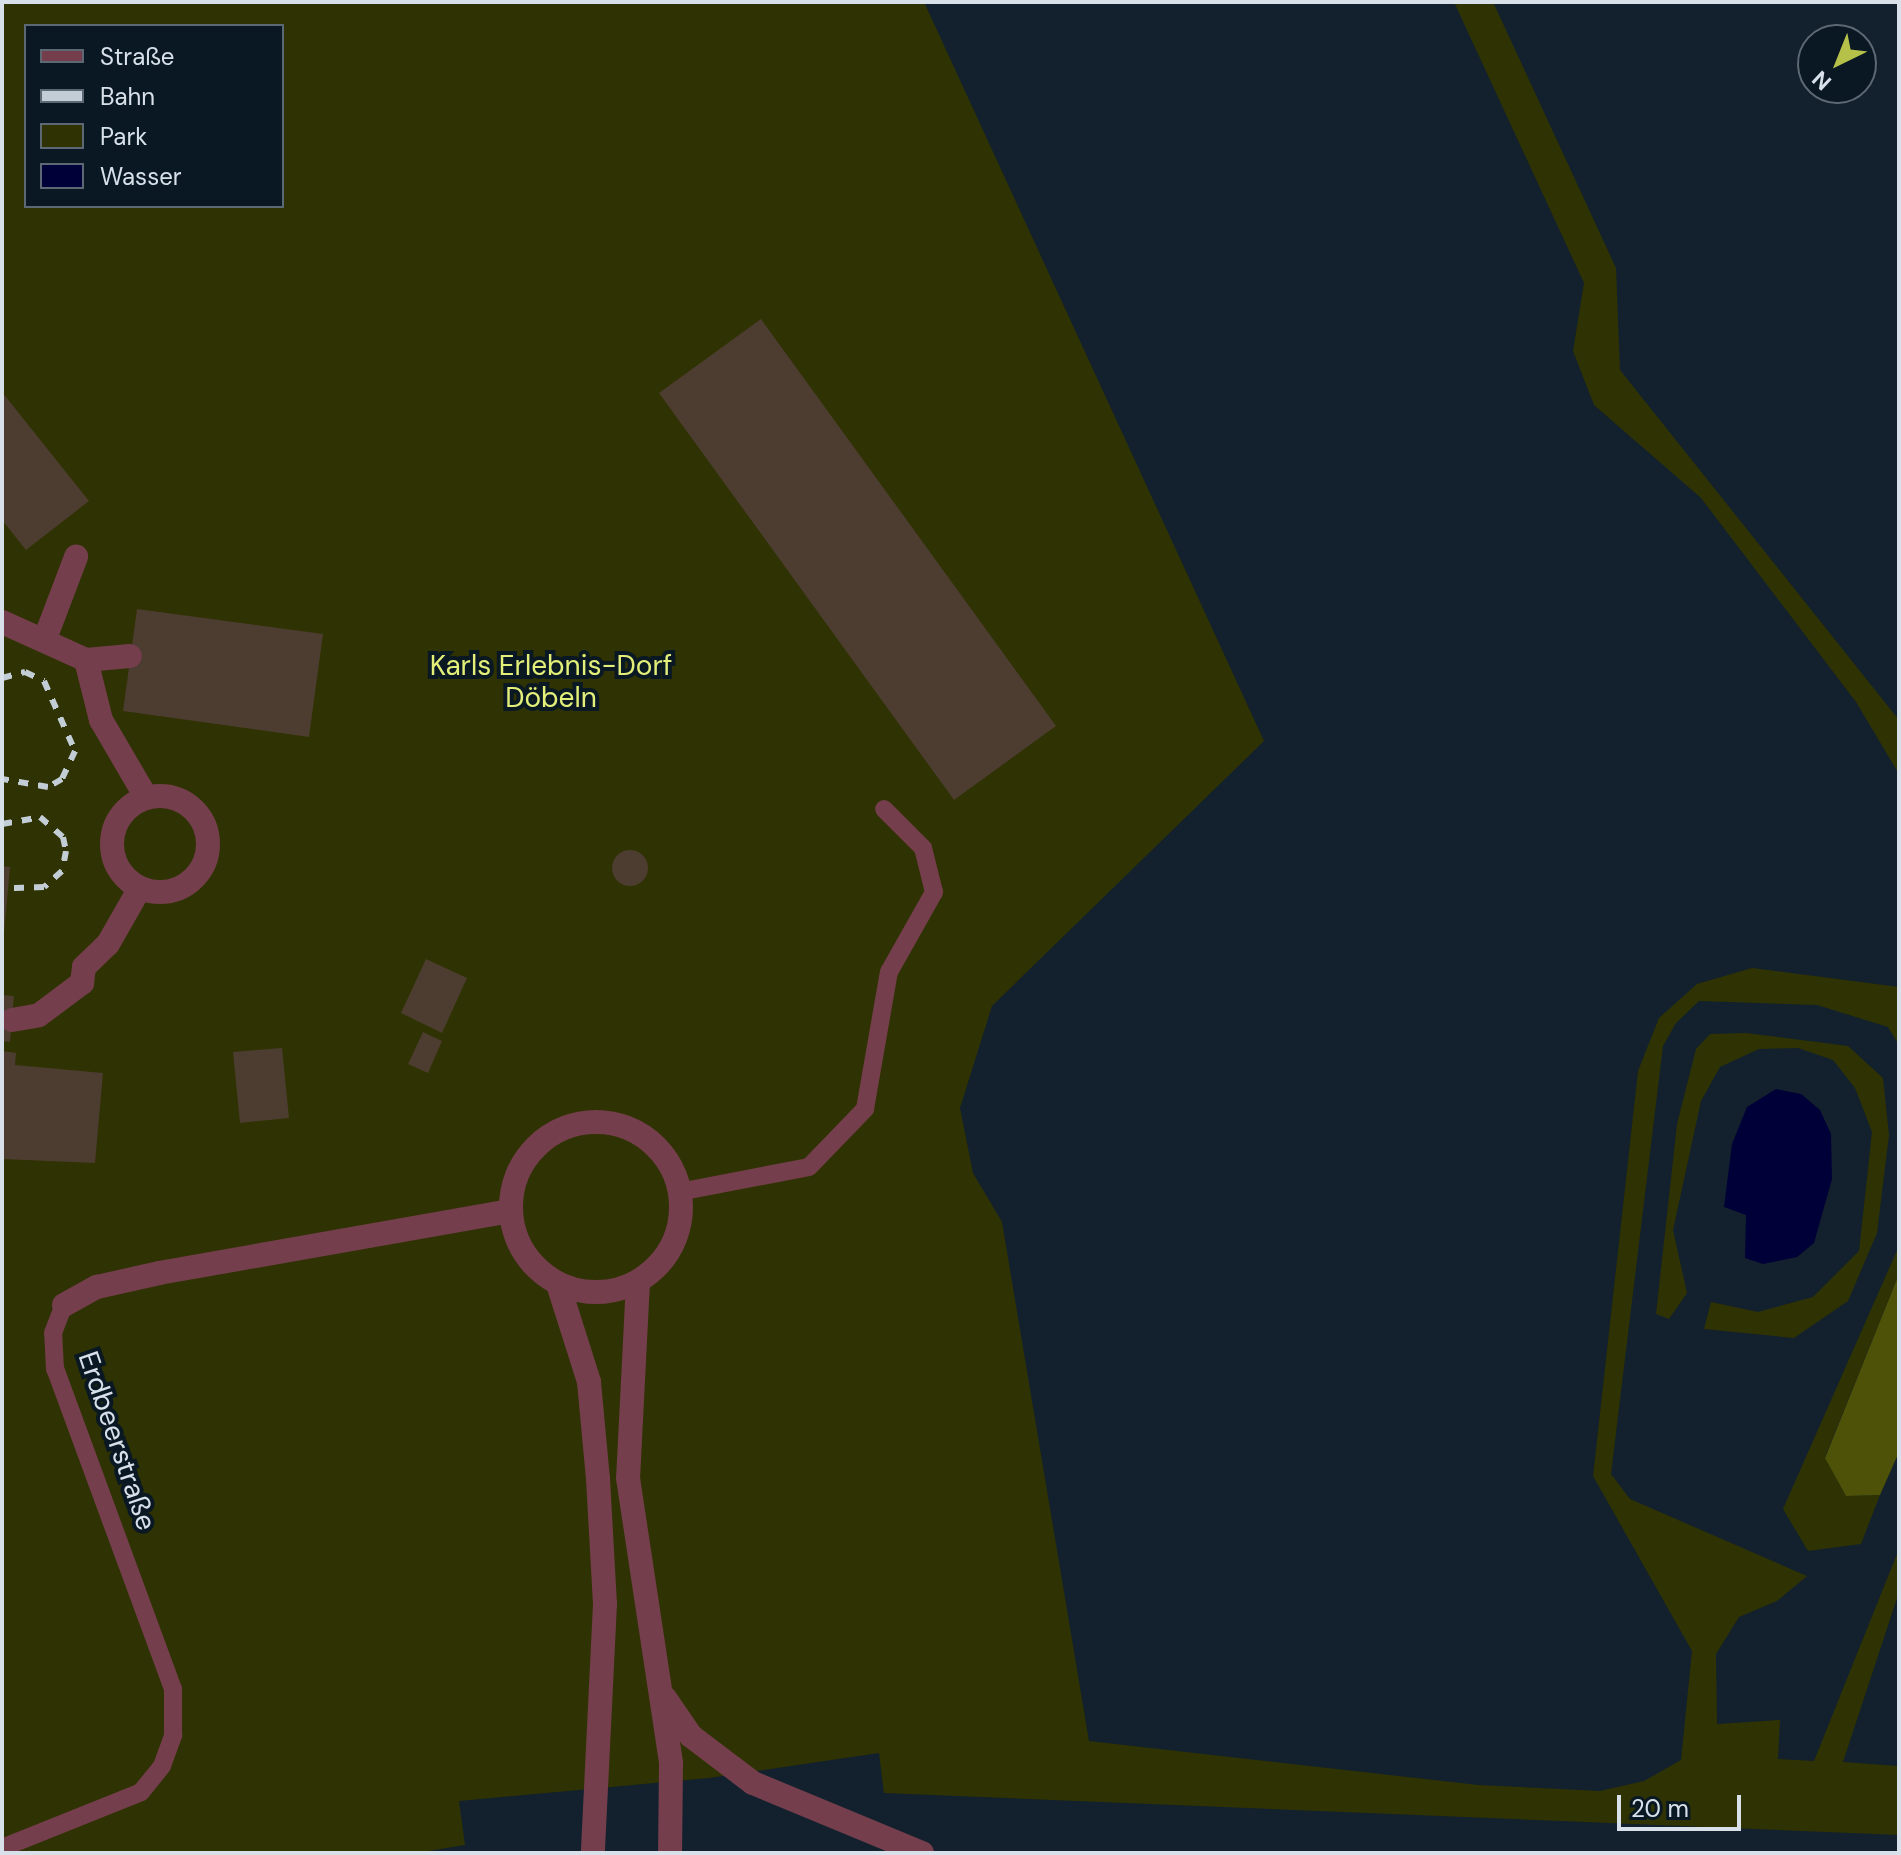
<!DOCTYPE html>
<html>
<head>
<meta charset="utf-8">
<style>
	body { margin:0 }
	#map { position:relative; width:1901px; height:1855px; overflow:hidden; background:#12212d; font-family:"DM Sans",sans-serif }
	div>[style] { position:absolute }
	.green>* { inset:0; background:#2f3202 }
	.forest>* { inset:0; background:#4d5208 }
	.water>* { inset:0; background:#000038 }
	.building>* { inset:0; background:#4d3d30 }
	.round { border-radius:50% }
	.lane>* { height:18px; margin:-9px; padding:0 9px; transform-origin:9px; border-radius:9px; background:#743e4c }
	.street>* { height:24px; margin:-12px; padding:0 12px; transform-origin:12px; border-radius:12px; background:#743e4c }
	.street>.ring { margin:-12px; padding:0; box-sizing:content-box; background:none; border:24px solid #743e4c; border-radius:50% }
	.rail>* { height:6px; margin-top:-3px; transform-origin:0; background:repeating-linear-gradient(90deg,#c3cdd6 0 10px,transparent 0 20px) }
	span { translate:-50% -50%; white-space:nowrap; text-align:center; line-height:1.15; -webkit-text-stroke:8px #091823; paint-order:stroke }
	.park-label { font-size:28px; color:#e3ef79 }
	.street-label { font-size:28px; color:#d8e1ea }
	.frame { position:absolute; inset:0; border:4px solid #d8e1ea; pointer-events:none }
	.legend { position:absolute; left:24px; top:24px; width:260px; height:184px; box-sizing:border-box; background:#091823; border:2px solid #5c6873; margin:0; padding:10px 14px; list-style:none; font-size:24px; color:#d8e1ea }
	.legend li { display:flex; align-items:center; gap:16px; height:40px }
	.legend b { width:40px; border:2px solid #5c6873 }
	.north { position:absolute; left:1797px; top:24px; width:80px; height:80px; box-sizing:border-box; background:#091823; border:2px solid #5c6873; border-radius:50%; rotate:223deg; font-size:22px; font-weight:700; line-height:32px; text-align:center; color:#d8e1ea }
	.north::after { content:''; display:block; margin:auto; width:28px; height:36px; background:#b6c149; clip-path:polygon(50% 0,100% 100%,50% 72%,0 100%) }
	.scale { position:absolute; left:1617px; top:1795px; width:124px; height:36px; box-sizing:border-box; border:4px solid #d8e1ea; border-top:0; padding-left:10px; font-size:24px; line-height:28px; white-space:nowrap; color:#d8e1ea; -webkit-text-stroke:6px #091823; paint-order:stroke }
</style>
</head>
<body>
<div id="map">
	<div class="green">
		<i style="clip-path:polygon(evenodd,2px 2px,924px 2px,1264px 741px,992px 1006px,960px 1108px,973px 1173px,1002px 1222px,1089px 1741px,1478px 1785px,1600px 1791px,1644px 1781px,1681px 1760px,1692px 1651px,1593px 1476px,1638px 1071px,1659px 1018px,1697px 984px,1752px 968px,1899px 987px,1899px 1045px,1888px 1027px,1817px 1005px,1699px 1001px,1676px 1023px,1663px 1046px,1611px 1474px,1630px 1499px,1807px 1576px,1777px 1601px,1739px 1617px,1716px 1654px,1717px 1724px,1780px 1720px,1778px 1759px,1814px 1761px,1899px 1549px,1899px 1592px,1843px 1762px,1899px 1766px,1899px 1835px,884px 1793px,879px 1753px,709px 1778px,459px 1801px,465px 1845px,417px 1853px,2px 1853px,2px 2px,26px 26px,282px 26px,282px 206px,26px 206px,26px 26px)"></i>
		<i style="clip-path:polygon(1454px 2px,1493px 2px,1616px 268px,1620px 370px,1899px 720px,1899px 774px,1856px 702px,1701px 498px,1594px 405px,1573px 351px,1584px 283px)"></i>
		<i style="clip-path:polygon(1746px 1033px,1848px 1046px,1883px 1078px,1889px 1135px,1877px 1233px,1848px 1301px,1794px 1338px,1704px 1329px,1711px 1302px,1758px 1312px,1813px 1297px,1859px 1251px,1872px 1132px,1855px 1088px,1833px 1060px,1798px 1048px,1759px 1049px,1720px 1067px,1701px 1101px,1673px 1230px,1687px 1293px,1669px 1319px,1656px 1314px,1677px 1124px,1696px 1049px,1710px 1034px)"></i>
		<i style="clip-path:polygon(1899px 1246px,1899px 1274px,1825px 1457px,1846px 1496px,1880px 1495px,1861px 1544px,1808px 1551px,1783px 1509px)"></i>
	</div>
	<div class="forest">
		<i style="clip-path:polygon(1899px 1274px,1899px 1452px,1880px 1495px,1846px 1496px,1825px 1458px)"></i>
	</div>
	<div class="water">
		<i style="clip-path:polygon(1776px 1089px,1801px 1094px,1820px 1110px,1831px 1134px,1832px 1179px,1814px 1243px,1797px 1257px,1763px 1264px,1745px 1258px,1746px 1215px,1724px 1207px,1732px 1144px,1747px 1107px)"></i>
	</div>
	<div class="building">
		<i style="clip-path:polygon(761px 319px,1056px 726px,954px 800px,659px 393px)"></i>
		<i style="clip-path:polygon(2px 392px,89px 501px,26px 550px,2px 520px)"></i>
		<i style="clip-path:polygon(137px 609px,323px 634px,309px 737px,123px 711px)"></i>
		<i class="round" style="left:612px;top:850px;width:36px;height:36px"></i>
		<i style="clip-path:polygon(2px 866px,10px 867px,4px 933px,2px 933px)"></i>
		<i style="clip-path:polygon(426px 959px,467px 978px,442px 1033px,401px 1013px)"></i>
		<i style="clip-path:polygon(2px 995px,14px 996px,10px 1042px,2px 1041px)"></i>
		<i style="clip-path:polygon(423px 1032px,442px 1041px,428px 1073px,408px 1064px)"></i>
		<i style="clip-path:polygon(282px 1048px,289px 1118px,240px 1123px,233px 1052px)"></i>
		<i style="clip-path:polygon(2px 1051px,16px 1053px,15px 1065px,103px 1073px,95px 1163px,2px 1159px)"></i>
	</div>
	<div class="lane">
		<i style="left:679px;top:1192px;width:132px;rotate:-10.9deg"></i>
		<i style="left:809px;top:1167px;width:81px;rotate:-46deg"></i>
		<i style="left:865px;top:1109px;width:139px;rotate:-80.1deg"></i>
		<i style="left:889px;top:972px;width:92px;rotate:-60.6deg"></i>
		<i style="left:934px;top:892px;width:45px;rotate:-104deg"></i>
		<i style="left:923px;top:848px;width:55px;rotate:-135deg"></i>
		<i style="left:2px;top:1848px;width:150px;rotate:-21.9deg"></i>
		<i style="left:141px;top:1792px;width:33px;rotate:-51deg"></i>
		<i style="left:162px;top:1766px;width:33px;rotate:-70deg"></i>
		<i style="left:173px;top:1735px;width:46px;rotate:-90deg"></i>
		<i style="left:173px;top:1689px;width:341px;rotate:-110.2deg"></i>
		<i style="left:55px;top:1369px;width:36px;rotate:-93deg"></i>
		<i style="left:53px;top:1333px;width:30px;rotate:-69deg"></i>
	</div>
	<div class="street">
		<i style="left:2px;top:622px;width:92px;rotate:24.3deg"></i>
		<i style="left:86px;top:660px;width:62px;rotate:76deg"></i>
		<i style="left:101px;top:720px;width:89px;rotate:59.7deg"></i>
		<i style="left:46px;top:636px;width:85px;rotate:-69.2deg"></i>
		<i style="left:86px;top:660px;width:44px;rotate:-5.2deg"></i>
		<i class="ring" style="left:112px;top:796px;width:72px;height:72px"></i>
		<i style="left:12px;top:1020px;width:27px;rotate:-10deg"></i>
		<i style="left:39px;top:1015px;width:54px;rotate:-36.7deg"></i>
		<i style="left:82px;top:983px;width:16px;rotate:-83deg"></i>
		<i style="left:84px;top:967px;width:33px;rotate:-44deg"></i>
		<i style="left:108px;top:944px;width:64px;rotate:-60.3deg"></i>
		<i class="ring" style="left:511px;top:1122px;width:146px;height:146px"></i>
		<i style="left:638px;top:1282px;width:196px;rotate:92.9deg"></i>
		<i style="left:628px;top:1478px;width:288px;rotate:81.4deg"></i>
		<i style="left:671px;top:1763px;width:90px;rotate:90.6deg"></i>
		<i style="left:558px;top:1284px;width:103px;rotate:72.4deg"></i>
		<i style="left:589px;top:1382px;width:97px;rotate:84.7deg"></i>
		<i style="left:598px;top:1479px;width:125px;rotate:86.8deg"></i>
		<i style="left:605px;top:1604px;width:249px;rotate:92.8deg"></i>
		<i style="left:64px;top:1305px;width:38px;rotate:-29deg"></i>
		<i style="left:97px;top:1287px;width:64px;rotate:-12.7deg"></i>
		<i style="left:159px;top:1273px;width:356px;rotate:-10deg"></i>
		<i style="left:665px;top:1698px;width:46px;rotate:55.6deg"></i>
		<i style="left:691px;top:1736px;width:78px;rotate:37.2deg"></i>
		<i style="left:753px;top:1783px;width:183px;rotate:22.5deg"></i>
	</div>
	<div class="rail">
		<i style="left:2px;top:678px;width:24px;rotate:-15deg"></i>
		<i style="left:25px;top:672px;width:21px;rotate:25deg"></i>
		<i style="left:44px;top:681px;width:77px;rotate:66.1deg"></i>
		<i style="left:75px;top:751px;width:31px;rotate:115deg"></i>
		<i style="left:62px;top:779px;width:16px;rotate:150deg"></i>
		<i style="left:48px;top:787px;width:47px;rotate:-170.1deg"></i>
		<i style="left:2px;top:824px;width:39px;rotate:-10deg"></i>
		<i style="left:40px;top:817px;width:30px;rotate:41deg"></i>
		<i style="left:63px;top:837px;width:14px;rotate:78deg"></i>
		<i style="left:66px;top:851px;width:20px;rotate:101deg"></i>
		<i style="left:62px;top:871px;width:24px;rotate:138deg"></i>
		<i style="left:44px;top:887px;width:36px;rotate:178deg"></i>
	</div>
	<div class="park-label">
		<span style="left:551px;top:682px">Karls Erlebnis-Dorf<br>Döbeln</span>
	</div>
	<div class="street-label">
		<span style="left:117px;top:1441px;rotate:71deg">Erdbeerstraße</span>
	</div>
	<div class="frame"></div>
	<ul class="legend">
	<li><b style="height:10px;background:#743e4c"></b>Straße</li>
	<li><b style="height:10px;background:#c3cdd6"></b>Bahn</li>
	<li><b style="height:22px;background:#2f3202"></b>Park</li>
	<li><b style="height:22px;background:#000038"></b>Wasser</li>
	</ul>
	<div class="north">N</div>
	<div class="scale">20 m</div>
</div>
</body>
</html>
